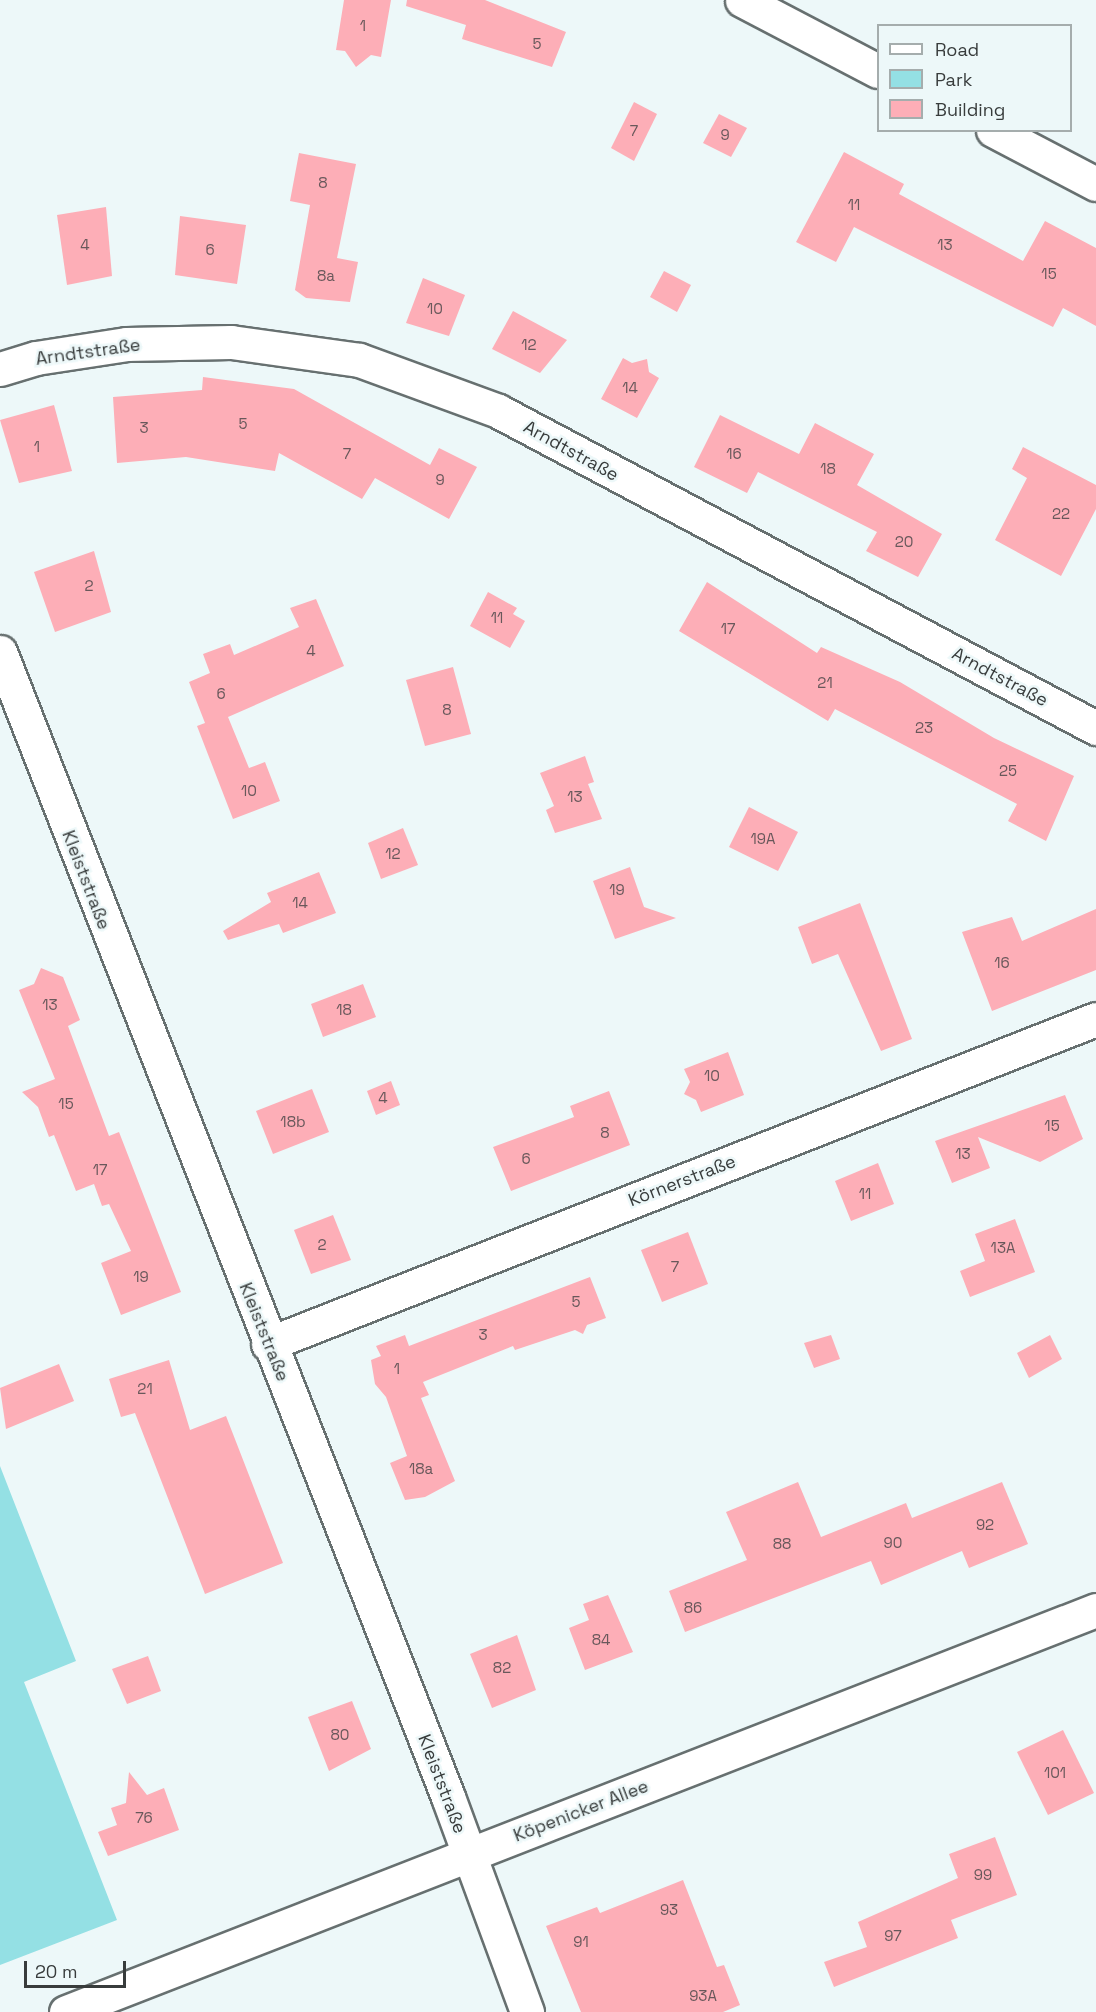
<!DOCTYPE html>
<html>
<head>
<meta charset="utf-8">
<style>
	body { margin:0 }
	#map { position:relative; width:1096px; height:2012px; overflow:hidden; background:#edf8f9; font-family:"Space Grotesk",sans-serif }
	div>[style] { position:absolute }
	.green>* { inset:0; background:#94e0e4 }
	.building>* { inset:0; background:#fdaeb7 }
	.roads { filter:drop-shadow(2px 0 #677070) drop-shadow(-2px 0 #677070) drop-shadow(0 2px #677070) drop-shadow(0 -2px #677070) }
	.minor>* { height:33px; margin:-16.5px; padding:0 16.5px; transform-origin:16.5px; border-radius:16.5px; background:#fff }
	span { translate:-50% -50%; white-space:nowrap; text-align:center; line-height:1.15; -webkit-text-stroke:5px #edf8f9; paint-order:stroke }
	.number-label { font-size:15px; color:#69585b }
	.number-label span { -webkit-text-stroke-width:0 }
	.street-label { font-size:18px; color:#383c3c }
	.legend { position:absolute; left:877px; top:24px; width:195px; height:108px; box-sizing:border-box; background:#edf8f9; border:2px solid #a5adad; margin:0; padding:8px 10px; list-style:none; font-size:18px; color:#383c3c }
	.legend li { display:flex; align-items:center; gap:12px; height:30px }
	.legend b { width:30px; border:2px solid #a5adad }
	.scale { position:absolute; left:24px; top:1961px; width:102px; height:27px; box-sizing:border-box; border:3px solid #383c3c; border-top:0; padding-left:8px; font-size:18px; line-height:21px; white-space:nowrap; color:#383c3c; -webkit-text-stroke:4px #edf8f9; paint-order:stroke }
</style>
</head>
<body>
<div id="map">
	<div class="green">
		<i style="clip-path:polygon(0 1466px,76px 1661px,24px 1682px,117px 1920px,0 1965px)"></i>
	</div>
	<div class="building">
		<i style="clip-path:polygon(344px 0,391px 0,381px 57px,371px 55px,356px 67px,345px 51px,336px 50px)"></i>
		<i style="clip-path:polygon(407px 0,485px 0,566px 32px,552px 67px,462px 39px,466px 25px,406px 6px)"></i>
		<i style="clip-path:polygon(634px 102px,657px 114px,634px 161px,611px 148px)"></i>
		<i style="clip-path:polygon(719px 114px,747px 128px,731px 157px,703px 143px)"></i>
		<i style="clip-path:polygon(844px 152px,904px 184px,899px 194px,1023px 261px,1045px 221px,1096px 248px,1096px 326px,1063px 308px,1053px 327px,854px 227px,836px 262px,796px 242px)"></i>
		<i style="clip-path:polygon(299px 153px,356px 164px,337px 258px,358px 262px,350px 302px,306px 298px,295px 290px,310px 205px,290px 201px)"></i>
		<i style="clip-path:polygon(106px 207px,112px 276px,67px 285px,57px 215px)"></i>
		<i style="clip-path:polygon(180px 216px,246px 225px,237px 284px,175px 275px)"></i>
		<i style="clip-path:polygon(664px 271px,691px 285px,677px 312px,650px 297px)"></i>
		<i style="clip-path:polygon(423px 278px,465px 295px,449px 336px,406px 323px)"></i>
		<i style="clip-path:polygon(513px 311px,567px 340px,540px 373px,492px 349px)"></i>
		<i style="clip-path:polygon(623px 358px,632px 363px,647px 359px,649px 372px,659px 378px,637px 418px,601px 399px)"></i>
		<i style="clip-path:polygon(203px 377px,294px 389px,430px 465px,439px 448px,477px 467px,449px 519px,375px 478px,362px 499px,279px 453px,275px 471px,186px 457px,117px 463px,113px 397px,202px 390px)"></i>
		<i style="clip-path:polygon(54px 405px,72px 471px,19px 483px,0 420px)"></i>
		<i style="clip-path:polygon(720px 415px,799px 454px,815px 423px,874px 454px,857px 485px,942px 534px,918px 577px,866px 551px,877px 532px,758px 472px,747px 493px,694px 467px)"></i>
		<i style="clip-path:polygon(1023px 447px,1096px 485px,1096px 509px,1061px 576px,995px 540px,1027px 478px,1012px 469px)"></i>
		<i style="clip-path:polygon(94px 551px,111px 612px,55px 632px,34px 572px)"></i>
		<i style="clip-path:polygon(707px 582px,817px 653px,821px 647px,900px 682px,994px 738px,1074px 776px,1046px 841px,1008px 821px,1017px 804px,835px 709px,828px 721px,679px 631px)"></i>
		<i style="clip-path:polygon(488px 592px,517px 608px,513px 614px,525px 621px,510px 648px,470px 626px)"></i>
		<i style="clip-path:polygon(316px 599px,344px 666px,228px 717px,249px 768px,265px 762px,280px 801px,233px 819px,197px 726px,205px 723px,189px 682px,210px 673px,203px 654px,230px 644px,234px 655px,299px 627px,290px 608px)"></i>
		<i style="clip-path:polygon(453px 667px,471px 734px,425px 746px,406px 680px)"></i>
		<i style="clip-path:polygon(585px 756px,594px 782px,588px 784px,602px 819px,555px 833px,546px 810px,554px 806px,540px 773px)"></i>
		<i style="clip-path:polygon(749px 807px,798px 832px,778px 871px,729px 847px)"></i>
		<i style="clip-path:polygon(403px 828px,418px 865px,381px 879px,368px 843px)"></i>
		<i style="clip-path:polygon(630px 867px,644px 907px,676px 918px,615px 939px,593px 881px)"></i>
		<i style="clip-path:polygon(319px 872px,336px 913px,283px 933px,279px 924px,228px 940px,223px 931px,271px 902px,267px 893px)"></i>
		<i style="clip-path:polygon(860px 903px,912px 1039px,881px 1051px,838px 954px,812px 964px,798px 927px)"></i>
		<i style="clip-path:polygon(1096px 909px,1096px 970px,992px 1011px,962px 932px,1012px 917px,1022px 941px)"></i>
		<i style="clip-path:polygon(41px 968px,63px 977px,80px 1020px,68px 1026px,109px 1136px,119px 1132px,181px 1292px,121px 1315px,101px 1263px,131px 1251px,109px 1204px,102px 1206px,94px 1184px,76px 1191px,54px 1135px,49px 1137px,38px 1107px,22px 1092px,55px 1079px,19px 990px,34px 984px)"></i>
		<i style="clip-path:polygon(363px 984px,376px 1017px,323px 1037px,311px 1004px)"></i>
		<i style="clip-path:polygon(728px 1052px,744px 1095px,701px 1112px,696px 1100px,684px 1094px,690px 1082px,684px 1069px)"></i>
		<i style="clip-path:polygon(391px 1081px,400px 1105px,376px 1115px,367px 1091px)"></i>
		<i style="clip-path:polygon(312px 1089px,329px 1132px,273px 1154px,256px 1111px)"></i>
		<i style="clip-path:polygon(609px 1091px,630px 1145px,511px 1191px,493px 1147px,574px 1117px,570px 1106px)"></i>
		<i style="clip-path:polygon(1065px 1095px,1083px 1139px,1040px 1162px,978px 1137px,990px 1168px,952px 1183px,935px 1141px)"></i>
		<i style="clip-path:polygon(878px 1163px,894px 1204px,851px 1221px,835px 1181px)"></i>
		<i style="clip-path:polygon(333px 1215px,351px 1260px,311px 1274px,294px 1230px)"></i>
		<i style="clip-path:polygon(1015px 1219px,1035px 1272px,970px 1297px,960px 1271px,985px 1261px,975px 1234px)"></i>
		<i style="clip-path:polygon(688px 1232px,708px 1284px,662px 1302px,641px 1250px)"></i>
		<i style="clip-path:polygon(590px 1277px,606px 1318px,587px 1325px,583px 1334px,575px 1330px,515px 1350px,513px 1346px,423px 1382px,429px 1395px,421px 1398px,455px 1481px,425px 1497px,405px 1500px,390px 1463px,407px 1456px,386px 1397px,375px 1384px,371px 1360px,381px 1356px,376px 1346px,405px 1335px,409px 1346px)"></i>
		<i style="clip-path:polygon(831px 1335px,840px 1359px,814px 1368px,804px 1343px)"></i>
		<i style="clip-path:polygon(1050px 1335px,1062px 1359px,1029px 1378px,1017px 1353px)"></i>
		<i style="clip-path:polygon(169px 1360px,190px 1430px,226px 1416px,283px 1563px,205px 1594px,135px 1413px,121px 1417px,109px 1379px)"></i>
		<i style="clip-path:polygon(59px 1364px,74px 1401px,6px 1429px,0 1388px)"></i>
		<i style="clip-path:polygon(798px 1482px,821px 1537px,906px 1503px,912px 1518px,1002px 1482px,1028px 1544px,969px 1568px,962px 1551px,881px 1585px,871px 1561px,685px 1632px,669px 1591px,747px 1560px,726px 1512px)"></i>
		<i style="clip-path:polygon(608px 1595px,633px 1652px,585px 1670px,569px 1628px,589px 1620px,583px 1604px)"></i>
		<i style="clip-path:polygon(517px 1635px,536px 1690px,492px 1708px,470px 1654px)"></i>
		<i style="clip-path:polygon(148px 1656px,161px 1691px,127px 1704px,112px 1669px)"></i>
		<i style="clip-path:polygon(352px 1701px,371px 1749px,329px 1771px,308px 1717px)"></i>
		<i style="clip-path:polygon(1063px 1730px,1094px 1793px,1048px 1815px,1017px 1752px)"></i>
		<i style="clip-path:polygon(129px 1772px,147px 1795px,164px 1788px,179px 1830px,108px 1856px,98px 1832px,117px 1825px,111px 1808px,126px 1803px)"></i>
		<i style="clip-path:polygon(995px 1837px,1017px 1895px,951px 1920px,958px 1938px,834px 1987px,824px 1962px,867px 1947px,858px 1922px,958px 1878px,949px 1854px)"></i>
		<i style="clip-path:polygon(683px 1880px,717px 1967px,724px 1965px,740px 2005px,723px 2012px,581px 2012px,546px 1926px,597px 1907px,600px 1913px)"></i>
	</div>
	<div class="roads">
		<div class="minor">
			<i style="left:742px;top:0;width:153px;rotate:27.6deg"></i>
			<i style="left:993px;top:130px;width:116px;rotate:27.7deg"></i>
			<i style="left:0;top:369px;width:38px;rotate:-17deg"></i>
			<i style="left:36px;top:358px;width:91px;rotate:-8.8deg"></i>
			<i style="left:126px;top:344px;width:105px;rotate:-1.1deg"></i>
			<i style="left:231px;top:342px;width:129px;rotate:8deg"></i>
			<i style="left:359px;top:360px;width:148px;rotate:20.1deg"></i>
			<i style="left:498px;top:411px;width:677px;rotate:27.93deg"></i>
			<i style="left:0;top:652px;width:1230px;rotate:68.63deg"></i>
			<i style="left:448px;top:1797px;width:229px;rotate:69.8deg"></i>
			<i style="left:268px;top:1344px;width:889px;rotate:-21.43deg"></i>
			<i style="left:66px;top:2012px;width:1106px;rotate:-21.32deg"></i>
		</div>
	</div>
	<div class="number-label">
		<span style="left:363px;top:26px">1</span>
		<span style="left:537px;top:44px">5</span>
		<span style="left:634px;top:131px">7</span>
		<span style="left:725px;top:135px">9</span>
		<span style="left:323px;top:183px">8</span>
		<span style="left:854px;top:205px">11</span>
		<span style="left:85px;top:245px">4</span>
		<span style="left:945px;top:245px">13</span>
		<span style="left:210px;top:250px">6</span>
		<span style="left:1049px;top:274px">15</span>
		<span style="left:326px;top:276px">8a</span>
		<span style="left:435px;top:309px">10</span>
		<span style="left:529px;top:345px">12</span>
		<span style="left:630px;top:388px">14</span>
		<span style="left:243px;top:424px">5</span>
		<span style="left:144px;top:428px">3</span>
		<span style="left:37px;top:447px">1</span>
		<span style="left:347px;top:454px">7</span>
		<span style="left:734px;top:454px">16</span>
		<span style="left:828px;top:469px">18</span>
		<span style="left:440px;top:480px">9</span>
		<span style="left:1061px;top:514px">22</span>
		<span style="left:904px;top:542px">20</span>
		<span style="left:89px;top:586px">2</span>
		<span style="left:497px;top:618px">11</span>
		<span style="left:728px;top:629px">17</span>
		<span style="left:311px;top:651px">4</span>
		<span style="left:825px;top:683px">21</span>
		<span style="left:221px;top:694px">6</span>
		<span style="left:447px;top:710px">8</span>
		<span style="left:924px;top:728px">23</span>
		<span style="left:1008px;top:771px">25</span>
		<span style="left:249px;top:791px">10</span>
		<span style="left:575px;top:797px">13</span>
		<span style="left:763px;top:839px">19A</span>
		<span style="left:393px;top:854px">12</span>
		<span style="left:617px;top:890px">19</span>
		<span style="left:300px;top:903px">14</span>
		<span style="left:1002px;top:963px">16</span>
		<span style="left:50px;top:1005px">13</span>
		<span style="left:344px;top:1010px">18</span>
		<span style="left:712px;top:1076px">10</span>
		<span style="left:383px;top:1098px">4</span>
		<span style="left:66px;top:1104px">15</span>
		<span style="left:293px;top:1122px">18b</span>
		<span style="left:1052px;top:1126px">15</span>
		<span style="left:605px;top:1133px">8</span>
		<span style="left:963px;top:1154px">13</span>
		<span style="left:526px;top:1159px">6</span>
		<span style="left:100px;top:1170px">17</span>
		<span style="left:865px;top:1194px">11</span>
		<span style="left:322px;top:1245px">2</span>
		<span style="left:1003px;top:1248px">13A</span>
		<span style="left:675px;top:1267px">7</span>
		<span style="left:141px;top:1277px">19</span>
		<span style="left:576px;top:1302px">5</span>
		<span style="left:483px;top:1335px">3</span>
		<span style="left:397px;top:1369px">1</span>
		<span style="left:145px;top:1389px">21</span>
		<span style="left:421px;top:1469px">18a</span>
		<span style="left:985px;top:1525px">92</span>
		<span style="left:893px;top:1543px">90</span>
		<span style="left:782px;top:1544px">88</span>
		<span style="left:693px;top:1608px">86</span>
		<span style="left:601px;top:1640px">84</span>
		<span style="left:502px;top:1668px">82</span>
		<span style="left:340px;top:1735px">80</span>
		<span style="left:1055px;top:1773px">101</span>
		<span style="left:144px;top:1818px">76</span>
		<span style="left:983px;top:1875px">99</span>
		<span style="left:669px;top:1910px">93</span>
		<span style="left:893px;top:1936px">97</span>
		<span style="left:581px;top:1942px">91</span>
		<span style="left:703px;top:1996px">93A</span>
	</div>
	<div class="street-label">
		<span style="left:88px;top:352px;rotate:-8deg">Arndtstraße</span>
		<span style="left:571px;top:451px;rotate:29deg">Arndtstraße</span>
		<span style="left:1000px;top:677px;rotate:28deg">Arndtstraße</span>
		<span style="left:86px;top:880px;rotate:69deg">Kleiststraße</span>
		<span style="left:682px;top:1181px;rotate:-21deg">Körnerstraße</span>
		<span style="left:264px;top:1332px;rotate:68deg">Kleiststraße</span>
		<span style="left:442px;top:1784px;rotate:69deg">Kleiststraße</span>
		<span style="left:581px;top:1811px;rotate:-21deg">Köpenicker Allee</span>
	</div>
	<ul class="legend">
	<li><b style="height:8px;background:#fff"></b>Road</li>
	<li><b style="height:16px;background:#94e0e4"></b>Park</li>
	<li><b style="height:16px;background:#fdaeb7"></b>Building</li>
	</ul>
	<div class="scale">20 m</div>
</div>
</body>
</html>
